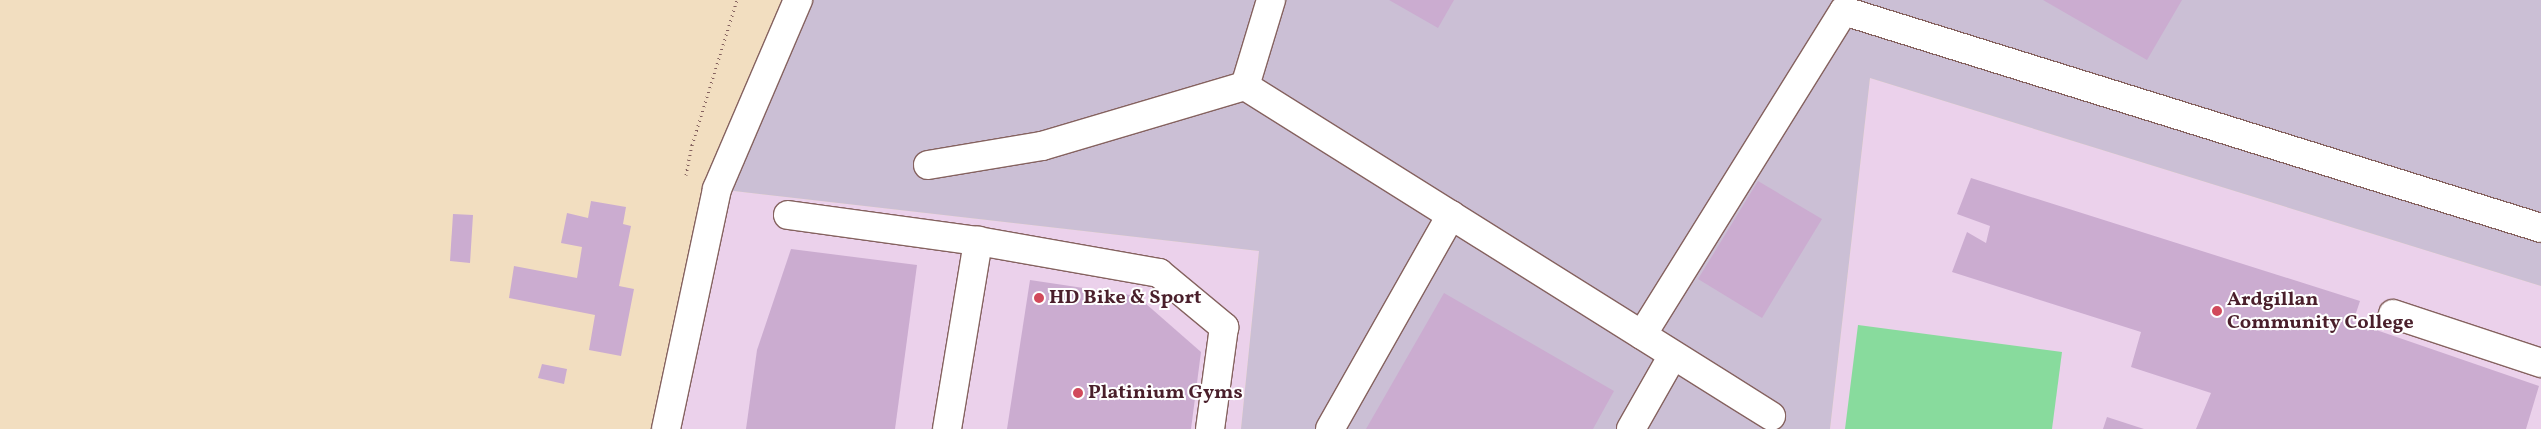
<!DOCTYPE html>
<html>
<head>
<meta charset="utf-8">
<style>
	body { margin:0 }
	#map { position:relative; width:2541px; height:429px; overflow:hidden; background:#f2dec0; font-family:Vollkorn,serif }
	div>[style] { position:absolute }
	.built>* { inset:0; background:#ebd1eb }
	.industrial>* { inset:0; background:#cbbfd5 }
	.green>* { inset:0; background:#88db9d }
	.building>* { inset:0; background:#cbacd0 }
	.path>* { height:3px; margin-top:-1.5px; transform-origin:0; background:repeating-linear-gradient(90deg,#85625f 0 1px,transparent 0 5px) }
	.roads { filter:drop-shadow(1px 0 #85625f) drop-shadow(-1px 0 #85625f) drop-shadow(0 1px #85625f) drop-shadow(0 -1px #85625f) }
	.minor>* { height:28px; margin:-14px; padding:0 14px; transform-origin:14px; border-radius:14px; background:#fff }
	.major>* { height:28px; margin:-14px; padding:0 14px; transform-origin:14px; border-radius:14px; background:#fff }
	.dots>* { width:14px; height:14px; translate:-50% -50%; box-sizing:border-box; border:2px solid #fff; border-radius:50% }
	span { translate:-50% -50%; white-space:nowrap; text-align:center; line-height:1.15; -webkit-text-stroke:4px #fff; paint-order:stroke }
	.poi-label { font-size:20px; color:#4a1f2b; font-weight:700 }
	.left { translate:0 -50%; text-align:left }
</style>
</head>
<body>
<div id="map">
	<div class="built">
		<i style="clip-path:polygon(1870px 78px,2541px 286px,2541px 429px,1830px 429px)"></i>
		<i style="clip-path:polygon(717px 189px,1259px 251px,1241px 429px,666px 429px)"></i>
	</div>
	<div class="industrial">
		<i style="clip-path:polygon(798px 0,2541px 0,2541px 286px,1870px 78px,1830px 429px,1241px 429px,1259px 251px,717px 189px)"></i>
	</div>
	<div class="green">
		<i style="clip-path:polygon(1858px 325px,2062px 352px,2052px 429px,1845px 429px)"></i>
	</div>
	<div class="building">
		<i style="clip-path:polygon(1389px 0,1454px 0,1438px 28px)"></i>
		<i style="clip-path:polygon(2043px 0,2182px 0,2147px 60px)"></i>
		<i style="clip-path:polygon(1971px 178px,2360px 301px,2353px 322px,2539px 386px,2526px 429px,2196px 429px,2211px 393px,2131px 367px,2141px 332px,1952px 272px,1967px 232px,1986px 243px,1990px 226px,1957px 214px)"></i>
		<i style="clip-path:polygon(1758px 181px,1822px 219px,1762px 318px,1698px 279px)"></i>
		<i style="clip-path:polygon(591px 201px,626px 207px,623px 224px,631px 226px,619px 286px,634px 289px,621px 356px,589px 350px,595px 315px,509px 298px,514px 266px,577px 278px,582px 247px,561px 243px,567px 213px,588px 218px)"></i>
		<i style="clip-path:polygon(453px 214px,473px 215px,470px 263px,450px 261px)"></i>
		<i style="clip-path:polygon(791px 249px,917px 265px,895px 429px,746px 429px,757px 350px)"></i>
		<i style="clip-path:polygon(1030px 280px,1137px 296px,1201px 352px,1191px 429px,1007px 429px)"></i>
		<i style="clip-path:polygon(1444px 293px,1614px 391px,1593px 429px,1366px 429px)"></i>
		<i style="clip-path:polygon(542px 364px,567px 369px,564px 384px,538px 378px)"></i>
		<i style="clip-path:polygon(2107px 417px,2144px 429px,2103px 429px)"></i>
	</div>
	<div class="path">
		<i style="left:686px;top:175px;width:31px;rotate:-79deg"></i>
		<i style="left:692px;top:145px;width:152px;rotate:-72.8deg"></i>
	</div>
	<div class="roads">
		<div class="minor">
			<i style="left:1271px;top:0;width:90px;rotate:106.8deg"></i>
			<i style="left:1245px;top:86px;width:621px;rotate:32.1deg"></i>
			<i style="left:928px;top:165px;width:116px;rotate:-9.5deg"></i>
			<i style="left:1042px;top:146px;width:212px;rotate:-16.5deg"></i>
			<i style="left:788px;top:215px;width:192px;rotate:7.8deg"></i>
			<i style="left:978px;top:241px;width:184px;rotate:10deg"></i>
			<i style="left:1159px;top:273px;width:85px;rotate:39.7deg"></i>
			<i style="left:1224px;top:327px;width:103px;rotate:97.8deg"></i>
			<i style="left:2393px;top:314px;width:156px;rotate:18.3deg"></i>
			<i style="left:1642px;top:335px;width:382px;rotate:-58.1deg"></i>
			<i style="left:1844px;top:11px;width:730px;rotate:17.29deg"></i>
			<i style="left:947px;top:429px;width:191px;rotate:-80.6deg"></i>
			<i style="left:1330px;top:429px;width:246px;rotate:-60.5deg"></i>
			<i style="left:1631px;top:429px;width:85px;rotate:-60.4deg"></i>
		</div>
		<div class="major">
			<i style="left:666px;top:429px;width:245px;rotate:-78deg"></i>
			<i style="left:717px;top:189px;width:206px;rotate:-66.8deg"></i>
		</div>
	</div>
	<div class="dots">
		<i style="left:1039px;top:298px;background:#d1495b"></i>
		<i style="left:2217px;top:311px;background:#d1495b"></i>
		<i style="left:1078px;top:393px;background:#d1495b"></i>
	</div>
	<div class="poi-label">
		<span class="left" style="left:1049px;top:298px">HD Bike &amp; Sport</span>
		<span class="left" style="left:2227px;top:312px">Ardgillan<br>Community College</span>
		<span class="left" style="left:1088px;top:393px">Platinium Gyms</span>
	</div>
</div>
</body>
</html>
